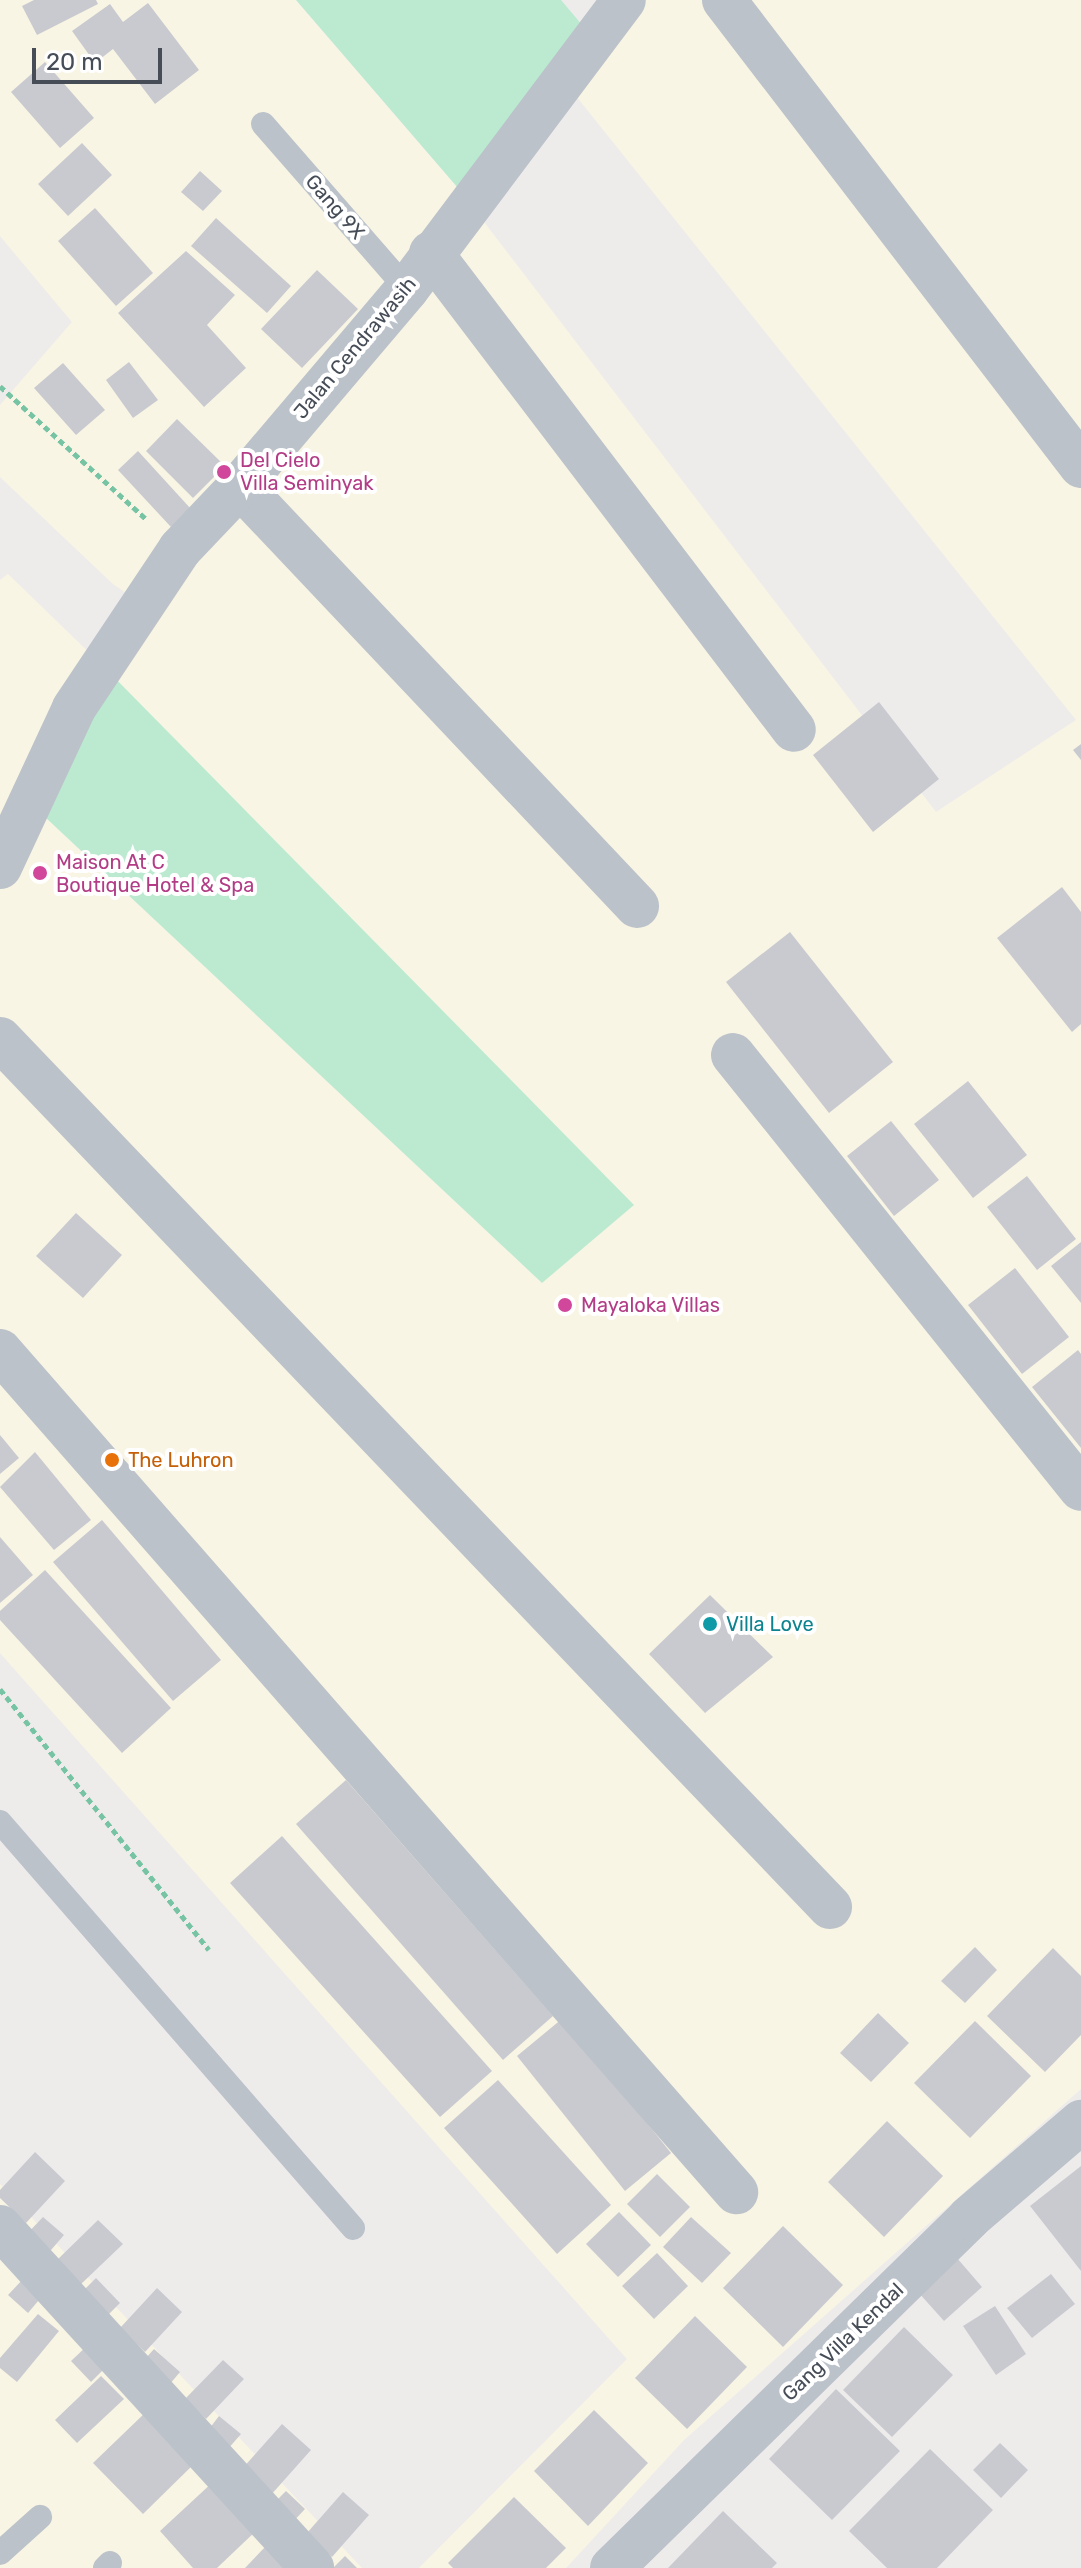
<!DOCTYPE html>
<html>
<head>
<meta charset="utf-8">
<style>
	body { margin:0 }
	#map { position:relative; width:1081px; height:2568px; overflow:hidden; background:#eeeceb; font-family:Rubik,sans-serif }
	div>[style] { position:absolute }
	.commercial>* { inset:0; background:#f9f5e4 }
	.green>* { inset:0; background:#bcead1 }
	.building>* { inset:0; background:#c9cad0 }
	.path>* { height:5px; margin-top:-2.5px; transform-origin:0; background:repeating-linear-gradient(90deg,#77c4a4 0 6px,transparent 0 10px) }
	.lane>* { height:24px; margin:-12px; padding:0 12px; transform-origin:12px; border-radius:12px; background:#bbc2ca }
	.street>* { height:44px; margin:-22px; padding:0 22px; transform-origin:22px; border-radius:22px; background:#bbc2ca }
	.dots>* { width:22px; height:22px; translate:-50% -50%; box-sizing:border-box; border:4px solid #fff; border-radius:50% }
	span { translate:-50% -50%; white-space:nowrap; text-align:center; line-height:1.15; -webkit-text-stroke:8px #fff; paint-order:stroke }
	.street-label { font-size:20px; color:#464d57 }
	.hotel-label { font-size:20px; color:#b23c85 }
	.left { translate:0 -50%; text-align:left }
	.food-label { font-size:20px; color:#c56008 }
	.culture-label { font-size:20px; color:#0d838f }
	.scale { position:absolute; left:32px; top:48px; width:130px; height:36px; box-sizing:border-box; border:4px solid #464d57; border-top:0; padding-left:10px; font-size:24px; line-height:28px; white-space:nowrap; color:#464d57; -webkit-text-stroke:6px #fff; paint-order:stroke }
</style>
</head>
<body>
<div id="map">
	<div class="commercial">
		<i style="clip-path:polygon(0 0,296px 0,458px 188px,936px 812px,1076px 720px,552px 66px,601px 0,1081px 0,1081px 2089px,684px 2440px,566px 2568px,419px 2568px,627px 2359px,0 1653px,0 580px,8px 574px,105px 668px,145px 606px,113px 584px,0 477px,0 405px,72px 322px,0 236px)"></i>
		<i style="clip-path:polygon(0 2184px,362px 2568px,0 2568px)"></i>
	</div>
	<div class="green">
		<i style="clip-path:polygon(296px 0,561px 0,583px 26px,458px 188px)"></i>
		<i style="clip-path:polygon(106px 669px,634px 1205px,542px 1283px,13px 787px)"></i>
	</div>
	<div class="building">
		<i style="clip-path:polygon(34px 0,96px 0,98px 4px,37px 35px,22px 6px)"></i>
		<i style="clip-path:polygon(148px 3px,199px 70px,155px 104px,113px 49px,95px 63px,72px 31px,110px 4px,123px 22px)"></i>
		<i style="clip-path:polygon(45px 62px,94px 118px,60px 148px,11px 92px)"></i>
		<i style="clip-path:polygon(82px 143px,112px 175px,68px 216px,38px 184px)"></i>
		<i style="clip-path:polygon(200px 171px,222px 191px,203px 211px,181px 192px)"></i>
		<i style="clip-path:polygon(95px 208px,153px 273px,116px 306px,58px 241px)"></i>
		<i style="clip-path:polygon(216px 218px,291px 286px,267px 313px,191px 246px)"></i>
		<i style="clip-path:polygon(186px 251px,235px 295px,207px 325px,246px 368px,204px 407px,118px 313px)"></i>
		<i style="clip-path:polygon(317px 270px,358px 309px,302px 368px,261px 329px)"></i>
		<i style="clip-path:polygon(129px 362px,158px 400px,133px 418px,106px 380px)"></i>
		<i style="clip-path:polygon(63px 363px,105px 410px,76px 435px,34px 388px)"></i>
		<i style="clip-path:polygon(177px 419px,225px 466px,193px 498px,146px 451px)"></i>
		<i style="clip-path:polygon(138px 451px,191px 509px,171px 527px,118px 470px)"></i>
		<i style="clip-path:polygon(879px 702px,939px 779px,873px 832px,813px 755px)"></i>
		<i style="clip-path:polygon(1081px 744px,1081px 760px,1073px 750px)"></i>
		<i style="clip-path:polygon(1062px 887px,1081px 912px,1081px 1024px,1072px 1032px,997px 938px)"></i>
		<i style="clip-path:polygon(790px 932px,893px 1062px,829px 1113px,726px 982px)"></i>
		<i style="clip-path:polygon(968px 1081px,1027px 1155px,973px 1198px,914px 1124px)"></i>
		<i style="clip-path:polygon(891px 1121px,939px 1180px,894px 1216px,847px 1156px)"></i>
		<i style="clip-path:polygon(1027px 1176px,1076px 1239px,1037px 1270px,987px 1207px)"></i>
		<i style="clip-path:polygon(76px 1213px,122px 1255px,83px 1298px,36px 1256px)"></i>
		<i style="clip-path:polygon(1081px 1242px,1081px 1303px,1051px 1266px)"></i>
		<i style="clip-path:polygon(1015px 1268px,1069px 1337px,1022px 1374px,968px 1305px)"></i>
		<i style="clip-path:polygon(1078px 1350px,1081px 1354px,1081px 1448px,1032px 1387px)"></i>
		<i style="clip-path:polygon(0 1435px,19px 1458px,0 1474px)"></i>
		<i style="clip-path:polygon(35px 1452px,91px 1520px,54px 1550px,0 1487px)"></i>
		<i style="clip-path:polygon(102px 1520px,221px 1660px,173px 1701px,53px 1562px)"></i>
		<i style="clip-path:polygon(0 1537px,33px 1575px,0 1603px)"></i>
		<i style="clip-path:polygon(45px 1570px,171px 1708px,122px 1753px,0 1620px,0 1611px)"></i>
		<i style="clip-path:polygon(710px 1595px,773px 1657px,705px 1713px,649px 1654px)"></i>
		<i style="clip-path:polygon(346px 1780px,553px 2016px,503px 2060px,296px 1824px)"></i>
		<i style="clip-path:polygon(282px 1836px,492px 2071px,440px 2117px,230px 1883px)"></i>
		<i style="clip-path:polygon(975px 1947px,997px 1970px,965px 2003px,941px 1981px)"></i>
		<i style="clip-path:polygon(1053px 1948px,1081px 1976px,1081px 2035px,1045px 2072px,987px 2016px)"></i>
		<i style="clip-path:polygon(878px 2013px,909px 2043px,871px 2082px,840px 2053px)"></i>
		<i style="clip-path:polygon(563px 2018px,671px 2153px,625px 2191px,517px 2056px)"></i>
		<i style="clip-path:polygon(975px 2021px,1031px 2076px,970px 2138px,914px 2083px)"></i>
		<i style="clip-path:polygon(498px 2080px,611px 2205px,557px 2254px,444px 2128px)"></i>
		<i style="clip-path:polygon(887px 2121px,943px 2176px,884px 2237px,828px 2182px)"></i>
		<i style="clip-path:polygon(35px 2152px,65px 2181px,26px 2223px,0 2198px,0 2190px)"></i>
		<i style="clip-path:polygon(1081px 2166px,1081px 2271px,1030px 2206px)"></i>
		<i style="clip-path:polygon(657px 2174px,690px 2207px,660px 2237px,627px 2204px)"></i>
		<i style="clip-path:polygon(619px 2212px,651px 2245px,618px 2277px,586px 2244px)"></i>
		<i style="clip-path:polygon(43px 2217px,64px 2235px,45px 2257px,24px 2237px)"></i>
		<i style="clip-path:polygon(691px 2217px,731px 2253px,702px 2283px,663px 2247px)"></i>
		<i style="clip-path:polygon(98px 2220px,123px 2244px,79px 2286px,55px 2262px)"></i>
		<i style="clip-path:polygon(783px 2226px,843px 2285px,783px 2347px,723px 2288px)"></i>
		<i style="clip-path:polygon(657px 2253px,688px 2286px,654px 2319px,622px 2286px)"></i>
		<i style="clip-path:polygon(957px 2258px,982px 2287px,944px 2321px,918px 2292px)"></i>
		<i style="clip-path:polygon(1051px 2274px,1075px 2304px,1032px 2338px,1007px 2308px)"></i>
		<i style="clip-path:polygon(25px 2277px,44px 2294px,28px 2313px,8px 2295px)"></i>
		<i style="clip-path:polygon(96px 2278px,120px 2303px,102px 2321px,78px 2296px)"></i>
		<i style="clip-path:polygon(157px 2288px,182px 2312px,145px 2352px,120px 2328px)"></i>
		<i style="clip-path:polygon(995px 2306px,1026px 2354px,996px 2375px,963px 2326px)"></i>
		<i style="clip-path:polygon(38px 2314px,59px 2331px,17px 2382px,0 2368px,0 2358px)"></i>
		<i style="clip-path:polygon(695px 2316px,747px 2367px,687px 2429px,635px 2378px)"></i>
		<i style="clip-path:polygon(904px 2327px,953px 2375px,892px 2437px,843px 2390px)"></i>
		<i style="clip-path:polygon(88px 2345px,108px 2365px,91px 2382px,71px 2361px)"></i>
		<i style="clip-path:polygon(154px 2349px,180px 2372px,164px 2391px,137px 2368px)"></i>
		<i style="clip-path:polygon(223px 2360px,244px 2379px,206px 2419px,185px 2399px)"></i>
		<i style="clip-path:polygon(101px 2376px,124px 2399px,77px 2443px,55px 2420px)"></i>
		<i style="clip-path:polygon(836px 2389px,900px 2451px,832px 2520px,769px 2459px)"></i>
		<i style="clip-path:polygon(148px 2410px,197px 2461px,143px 2514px,93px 2463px)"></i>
		<i style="clip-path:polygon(594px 2410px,648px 2463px,588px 2526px,534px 2471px)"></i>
		<i style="clip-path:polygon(219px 2416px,241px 2434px,227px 2450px,206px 2433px)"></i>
		<i style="clip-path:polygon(282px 2424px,311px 2450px,270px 2496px,241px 2470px)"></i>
		<i style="clip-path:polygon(1000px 2443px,1028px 2470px,1001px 2498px,973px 2470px)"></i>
		<i style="clip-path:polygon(930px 2449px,993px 2510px,937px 2568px,887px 2568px,849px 2531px)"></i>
		<i style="clip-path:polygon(214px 2481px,258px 2529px,217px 2568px,193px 2568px,160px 2531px)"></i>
		<i style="clip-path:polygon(286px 2491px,305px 2509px,289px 2526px,270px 2507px)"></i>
		<i style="clip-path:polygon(343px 2492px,369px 2515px,332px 2557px,307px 2533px)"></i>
		<i style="clip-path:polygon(514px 2497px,566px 2548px,546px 2568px,453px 2568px,448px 2563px)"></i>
		<i style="clip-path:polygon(723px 2511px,777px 2563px,772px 2568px,668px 2568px)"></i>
		<i style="clip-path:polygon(266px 2546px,289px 2568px,245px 2568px)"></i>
		<i style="clip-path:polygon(345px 2556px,357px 2568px,333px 2568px)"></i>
	</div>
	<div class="path">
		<i style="left:0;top:386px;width:197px;rotate:42.3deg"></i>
		<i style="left:0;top:1689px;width:334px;rotate:51.3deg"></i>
	</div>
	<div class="lane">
		<i style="left:263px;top:124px;width:219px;rotate:48.9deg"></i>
		<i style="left:0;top:1822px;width:538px;rotate:48.99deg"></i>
		<i style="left:0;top:2553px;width:54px;rotate:-42deg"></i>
		<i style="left:105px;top:2568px;width:7px;rotate:-45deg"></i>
	</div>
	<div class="street">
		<i style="left:724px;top:0;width:587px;rotate:52.54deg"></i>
		<i style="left:431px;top:253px;width:599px;rotate:52.73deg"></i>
		<i style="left:240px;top:486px;width:578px;rotate:46.61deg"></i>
		<i style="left:0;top:867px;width:175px;rotate:-65deg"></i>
		<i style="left:74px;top:708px;width:191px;rotate:-56.3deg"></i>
		<i style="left:180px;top:549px;width:87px;rotate:-46.4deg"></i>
		<i style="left:240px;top:486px;width:258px;rotate:-49.7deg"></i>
		<i style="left:407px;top:289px;width:361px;rotate:-53.1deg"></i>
		<i style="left:0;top:1039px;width:1201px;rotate:46.28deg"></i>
		<i style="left:733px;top:1055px;width:556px;rotate:51.28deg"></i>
		<i style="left:0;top:1351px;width:1118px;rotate:48.81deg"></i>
		<i style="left:0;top:2227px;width:462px;rotate:47.5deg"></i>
		<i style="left:612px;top:2568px;width:500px;rotate:-44.4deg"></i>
		<i style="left:969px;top:2218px;width:148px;rotate:-40.6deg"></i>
	</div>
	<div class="dots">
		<i style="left:224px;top:472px;background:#d1479c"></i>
		<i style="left:40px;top:873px;background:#d1479c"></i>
		<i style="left:565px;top:1305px;background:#d1479c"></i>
		<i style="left:112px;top:1460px;background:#e8710a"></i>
		<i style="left:710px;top:1624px;background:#0f9aa8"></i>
	</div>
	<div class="street-label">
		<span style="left:335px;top:207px;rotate:49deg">Gang 9X</span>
		<span style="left:355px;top:348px;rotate:-50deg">Jalan Cendrawasih</span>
		<span style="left:843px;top:2342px;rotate:-44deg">Gang Villa Kendal</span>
	</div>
	<div class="hotel-label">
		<span class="left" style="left:240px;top:472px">Del Cielo<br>Villa Seminyak</span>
		<span class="left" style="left:56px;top:874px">Maison At C<br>Boutique Hotel &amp; Spa</span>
		<span class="left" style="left:581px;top:1305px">Mayaloka Villas</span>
	</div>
	<div class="food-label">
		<span class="left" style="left:128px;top:1460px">The Luhron</span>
	</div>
	<div class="culture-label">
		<span class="left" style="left:726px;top:1624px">Villa Love</span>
	</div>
	<div class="scale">20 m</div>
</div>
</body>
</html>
